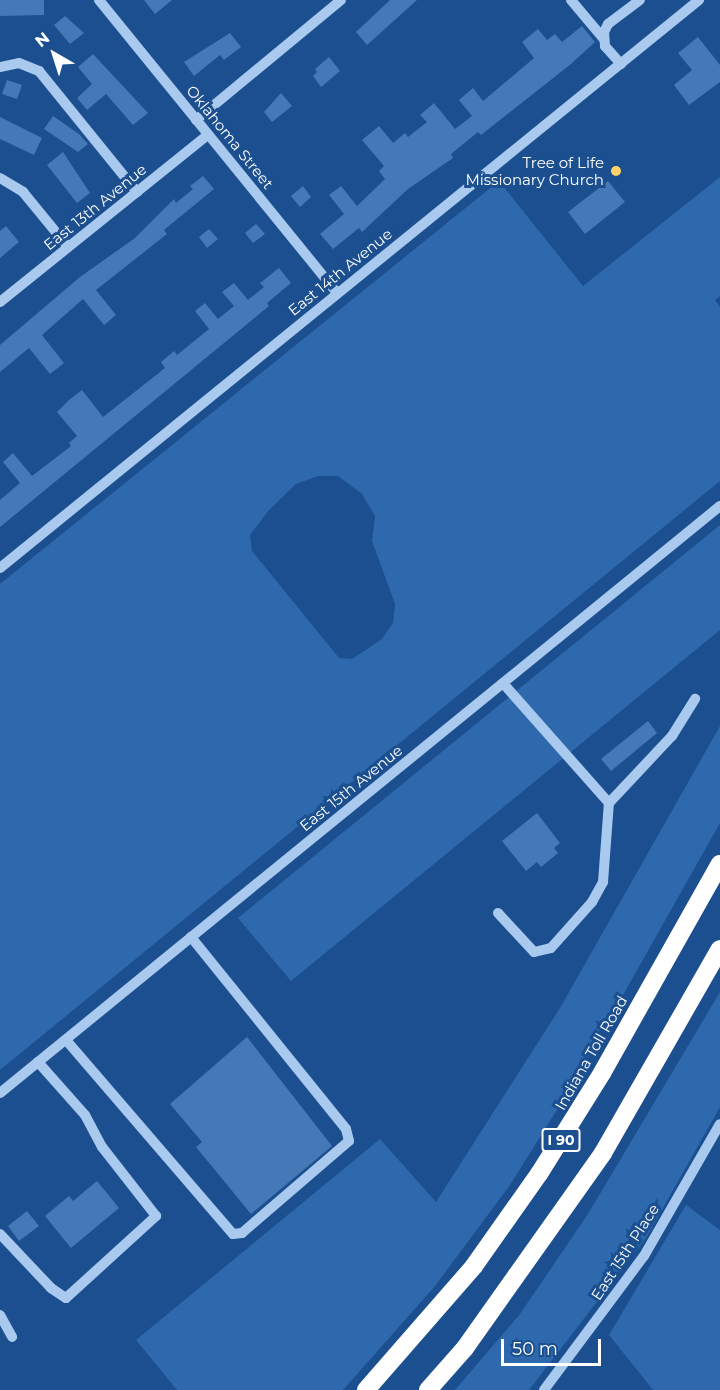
<!DOCTYPE html>
<html>
<head>
<meta charset="utf-8">
<style>
	body { margin:0 }
	#map { position:relative; width:720px; height:1390px; overflow:hidden; background:#1b4f8f; font-family:Montserrat,sans-serif }
	div>[style] { position:absolute }
	.green>* { inset:0; background:#2e69ad }
	.building>* { inset:0; background:#4478b7 }
	.minor>* { height:10px; margin:-5px; padding:0 5px; transform-origin:5px; border-radius:5px; background:#a9c9ee }
	.highway>* { height:18px; margin:-9px; padding:0 9px; transform-origin:9px; border-radius:9px; background:#fff }
	.dots>* { width:16px; height:16px; translate:-50% -50%; box-sizing:border-box; border:3px solid #1b4f8f; border-radius:50% }
	span { translate:-50% -50%; white-space:nowrap; text-align:center; line-height:1.15; -webkit-text-stroke:6px #1b4f8f; paint-order:stroke }
	.shield-label span { padding:2px 4px; background:#1b4f8f; border:2px solid; border-radius:4px; -webkit-text-stroke-width:0 }
	.shield-label { font-size:14px; color:#fff; font-weight:700 }
	.street-label { font-size:15px; color:#fff }
	.poi-label { font-size:15px; color:#fff }
	.right { translate:-100% -50%; text-align:right }
	.north { position:absolute; left:24px; top:24px; width:60px; height:60px; -webkit-text-stroke:4px #1b4f8f; paint-order:stroke; rotate:321deg; font-size:16px; font-weight:700; line-height:24px; text-align:center; color:#fff }
	.north::after { content:''; display:block; margin:auto; width:21px; height:27px; background:#fff; clip-path:polygon(50% 0,100% 100%,50% 72%,0 100%) }
	.scale { position:absolute; left:501px; top:1339px; width:100px; height:27px; box-sizing:border-box; border:3px solid #fff; border-top:0; padding-left:8px; font-size:18px; line-height:21px; white-space:nowrap; color:#fff; -webkit-text-stroke:4px #1b4f8f; paint-order:stroke }
</style>
</head>
<body>
<div id="map">
	<div class="green">
		<i style="clip-path:polygon(evenodd,720px 177px,720px 296px,715px 300px,720px 307px,720px 481px,0 1070px,0 584px,499px 181px,583px 286px,720px 177px,318px 476px,338px 476px,362px 494px,375px 516px,372px 541px,395px 604px,393px 623px,382px 639px,352px 659px,339px 658px,252px 551px,250px 535px,269px 510px,296px 484px,318px 476px)"></i>
		<i style="clip-path:polygon(720px 525px,720px 630px,291px 981px,238px 918px)"></i>
		<i style="clip-path:polygon(720px 726px,720px 823px,570px 1089px,510px 1185px,435px 1286px,343px 1390px,177px 1390px,136px 1340px,380px 1139px,436px 1202px,560px 1008px)"></i>
		<i style="clip-path:polygon(720px 992px,720px 1107px,646px 1238px,529px 1390px,455px 1390px,520px 1314px,588px 1214px)"></i>
		<i style="clip-path:polygon(686px 1205px,720px 1230px,720px 1390px,653px 1390px,609px 1335px)"></i>
	</div>
	<div class="building">
		<i style="clip-path:polygon(0 0,44px 0,44px 15px,0 16px)"></i>
		<i style="clip-path:polygon(144px 0,172px 0,155px 14px)"></i>
		<i style="clip-path:polygon(390px 0,417px 0,367px 45px,356px 32px)"></i>
		<i style="clip-path:polygon(65px 16px,84px 33px,70px 44px,54px 25px)"></i>
		<i style="clip-path:polygon(582px 26px,595px 42px,571px 64px,481px 135px,478px 132px,451px 154px,453px 158px,408px 189px,362px 232px,359px 228px,333px 249px,320px 234px,344px 214px,329px 195px,341px 186px,357px 206px,385px 179px,379px 171px,384px 166px,362px 140px,379px 126px,393px 143px,405px 133px,408px 137px,427px 122px,420px 115px,434px 103px,455px 129px,472px 116px,459px 100px,473px 88px,483px 101px,534px 58px,522px 42px,538px 29px,547px 40px,555px 34px,562px 42px)"></i>
		<i style="clip-path:polygon(230px 33px,241px 47px,224px 60px,220px 55px,194px 76px,184px 62px)"></i>
		<i style="clip-path:polygon(698px 37px,720px 65px,720px 82px,689px 105px,674px 85px,692px 70px,678px 53px)"></i>
		<i style="clip-path:polygon(93px 54px,148px 113px,133px 125px,106px 94px,87px 110px,77px 98px,92px 84px,78px 67px)"></i>
		<i style="clip-path:polygon(329px 57px,340px 71px,321px 87px,313px 76px,317px 72px,315px 69px)"></i>
		<i style="clip-path:polygon(7px 80px,22px 85px,17px 99px,2px 94px)"></i>
		<i style="clip-path:polygon(281px 93px,292px 106px,272px 122px,264px 112px)"></i>
		<i style="clip-path:polygon(53px 116px,79px 134px,88px 144px,78px 152px,44px 129px)"></i>
		<i style="clip-path:polygon(0 117px,42px 138px,34px 155px,0 139px)"></i>
		<i style="clip-path:polygon(63px 152px,90px 193px,77px 203px,47px 165px)"></i>
		<i style="clip-path:polygon(203px 176px,214px 189px,164px 230px,167px 234px,96px 290px,116px 315px,104px 325px,83px 299px,42px 335px,64px 363px,50px 374px,29px 348px,0 372px,0 345px,80px 277px,135px 238px,174px 199px,176px 203px,193px 189px,190px 186px)"></i>
		<i style="clip-path:polygon(608px 181px,625px 202px,585px 234px,568px 212px)"></i>
		<i style="clip-path:polygon(303px 186px,311px 197px,300px 207px,291px 196px)"></i>
		<i style="clip-path:polygon(256px 224px,265px 234px,253px 243px,245px 233px)"></i>
		<i style="clip-path:polygon(6px 226px,19px 242px,0 258px,0 231px)"></i>
		<i style="clip-path:polygon(209px 229px,218px 239px,207px 248px,199px 237px)"></i>
		<i style="clip-path:polygon(279px 268px,291px 283px,267px 303px,269px 306px,0 527px,0 500px,20px 483px,3px 462px,13px 453px,32px 476px,71px 446px,69px 443px,77px 436px,57px 412px,69px 400px,82px 390px,103px 417px,165px 368px,161px 362px,174px 351px,177px 355px,209px 329px,195px 311px,205px 303px,218px 319px,234px 306px,222px 292px,234px 283px,248px 300px,264px 287px,260px 283px)"></i>
		<i style="clip-path:polygon(648px 721px,657px 733px,611px 771px,601px 759px)"></i>
		<i style="clip-path:polygon(537px 813px,560px 843px,554px 848px,558px 853px,541px 867px,537px 862px,526px 871px,502px 841px)"></i>
		<i style="clip-path:polygon(247px 1037px,332px 1146px,251px 1214px,196px 1147px,202px 1142px,170px 1104px)"></i>
		<i style="clip-path:polygon(97px 1181px,119px 1208px,71px 1248px,45px 1216px,69px 1196px,73px 1201px)"></i>
		<i style="clip-path:polygon(27px 1211px,39px 1226px,19px 1241px,8px 1226px)"></i>
	</div>
	<div class="minor">
		<i style="left:99px;top:0;width:377px;rotate:50.9deg"></i>
		<i style="left:571px;top:0;width:50px;rotate:49.9deg"></i>
		<i style="left:621px;top:64px;width:24px;rotate:-132deg"></i>
		<i style="left:605px;top:46px;width:14px;rotate:-94deg"></i>
		<i style="left:604px;top:32px;width:9px;rotate:-63deg"></i>
		<i style="left:608px;top:24px;width:40px;rotate:-37deg"></i>
		<i style="left:0;top:67px;width:19px;rotate:-12deg"></i>
		<i style="left:19px;top:63px;width:22px;rotate:22deg"></i>
		<i style="left:39px;top:71px;width:156px;rotate:51deg"></i>
		<i style="left:196px;top:120px;width:188px;rotate:-39.6deg"></i>
		<i style="left:0;top:178px;width:27px;rotate:31deg"></i>
		<i style="left:23px;top:192px;width:71px;rotate:50.7deg"></i>
		<i style="left:0;top:302px;width:267px;rotate:-38.8deg"></i>
		<i style="left:0;top:568px;width:901px;rotate:-39.1deg"></i>
		<i style="left:609px;top:803px;width:92px;rotate:-46.8deg"></i>
		<i style="left:672px;top:736px;width:44px;rotate:-58.1deg"></i>
		<i style="left:498px;top:913px;width:53px;rotate:47.3deg"></i>
		<i style="left:534px;top:952px;width:17px;rotate:-13deg"></i>
		<i style="left:551px;top:948px;width:62px;rotate:-48.3deg"></i>
		<i style="left:592px;top:902px;width:23px;rotate:-61deg"></i>
		<i style="left:603px;top:882px;width:79px;rotate:-85.7deg"></i>
		<i style="left:609px;top:803px;width:160px;rotate:-131.5deg"></i>
		<i style="left:66px;top:1040px;width:256px;rotate:49.3deg"></i>
		<i style="left:233px;top:1234px;width:9px;rotate:-6deg"></i>
		<i style="left:242px;top:1233px;width:141px;rotate:-40.7deg"></i>
		<i style="left:349px;top:1141px;width:12px;rotate:-104deg"></i>
		<i style="left:346px;top:1129px;width:247px;rotate:-128.9deg"></i>
		<i style="left:0;top:1093px;width:929px;rotate:-39.19deg"></i>
		<i style="left:0;top:1234px;width:74px;rotate:46.6deg"></i>
		<i style="left:51px;top:1288px;width:18px;rotate:34deg"></i>
		<i style="left:66px;top:1298px;width:122px;rotate:-42.3deg"></i>
		<i style="left:156px;top:1216px;width:88px;rotate:-128deg"></i>
		<i style="left:102px;top:1147px;width:36px;rotate:-118deg"></i>
		<i style="left:85px;top:1115px;width:71px;rotate:-131.6deg"></i>
		<i style="left:0;top:1315px;width:25px;rotate:61deg"></i>
		<i style="left:544px;top:1390px;width:167px;rotate:-53.3deg"></i>
		<i style="left:644px;top:1256px;width:152px;rotate:-60.1deg"></i>
	</div>
	<div class="highway">
		<i style="left:366px;top:1390px;width:164px;rotate:-48.9deg"></i>
		<i style="left:474px;top:1266px;width:113px;rotate:-54.8deg"></i>
		<i style="left:539px;top:1174px;width:119px;rotate:-58deg"></i>
		<i style="left:602px;top:1073px;width:240px;rotate:-60.6deg"></i>
		<i style="left:428px;top:1390px;width:56px;rotate:-48.6deg"></i>
		<i style="left:465px;top:1348px;width:239px;rotate:-54.7deg"></i>
		<i style="left:603px;top:1153px;width:235px;rotate:-60.2deg"></i>
	</div>
	<div class="dots">
		<i style="left:616px;top:171px;background:#ffd166"></i>
	</div>
	<div class="shield-label">
		<span style="left:561px;top:1140px">I 90</span>
	</div>
	<div class="street-label">
		<span style="left:230px;top:137px;rotate:51deg">Oklahoma Street</span>
		<span style="left:95px;top:207px;rotate:-39deg">East 13th Avenue</span>
		<span style="left:340px;top:272px;rotate:-39deg">East 14th Avenue</span>
		<span style="left:351px;top:788px;rotate:-39deg">East 15th Avenue</span>
		<span style="left:591px;top:1053px;rotate:-60deg">Indiana Toll Road</span>
		<span style="left:625px;top:1252px;rotate:-57deg">East 15th Place</span>
	</div>
	<div class="poi-label">
		<span class="right" style="left:604px;top:171px">Tree of Life<br>Missionary Church</span>
	</div>
	<div class="north">N</div>
	<div class="scale">50 m</div>
</div>
</body>
</html>
